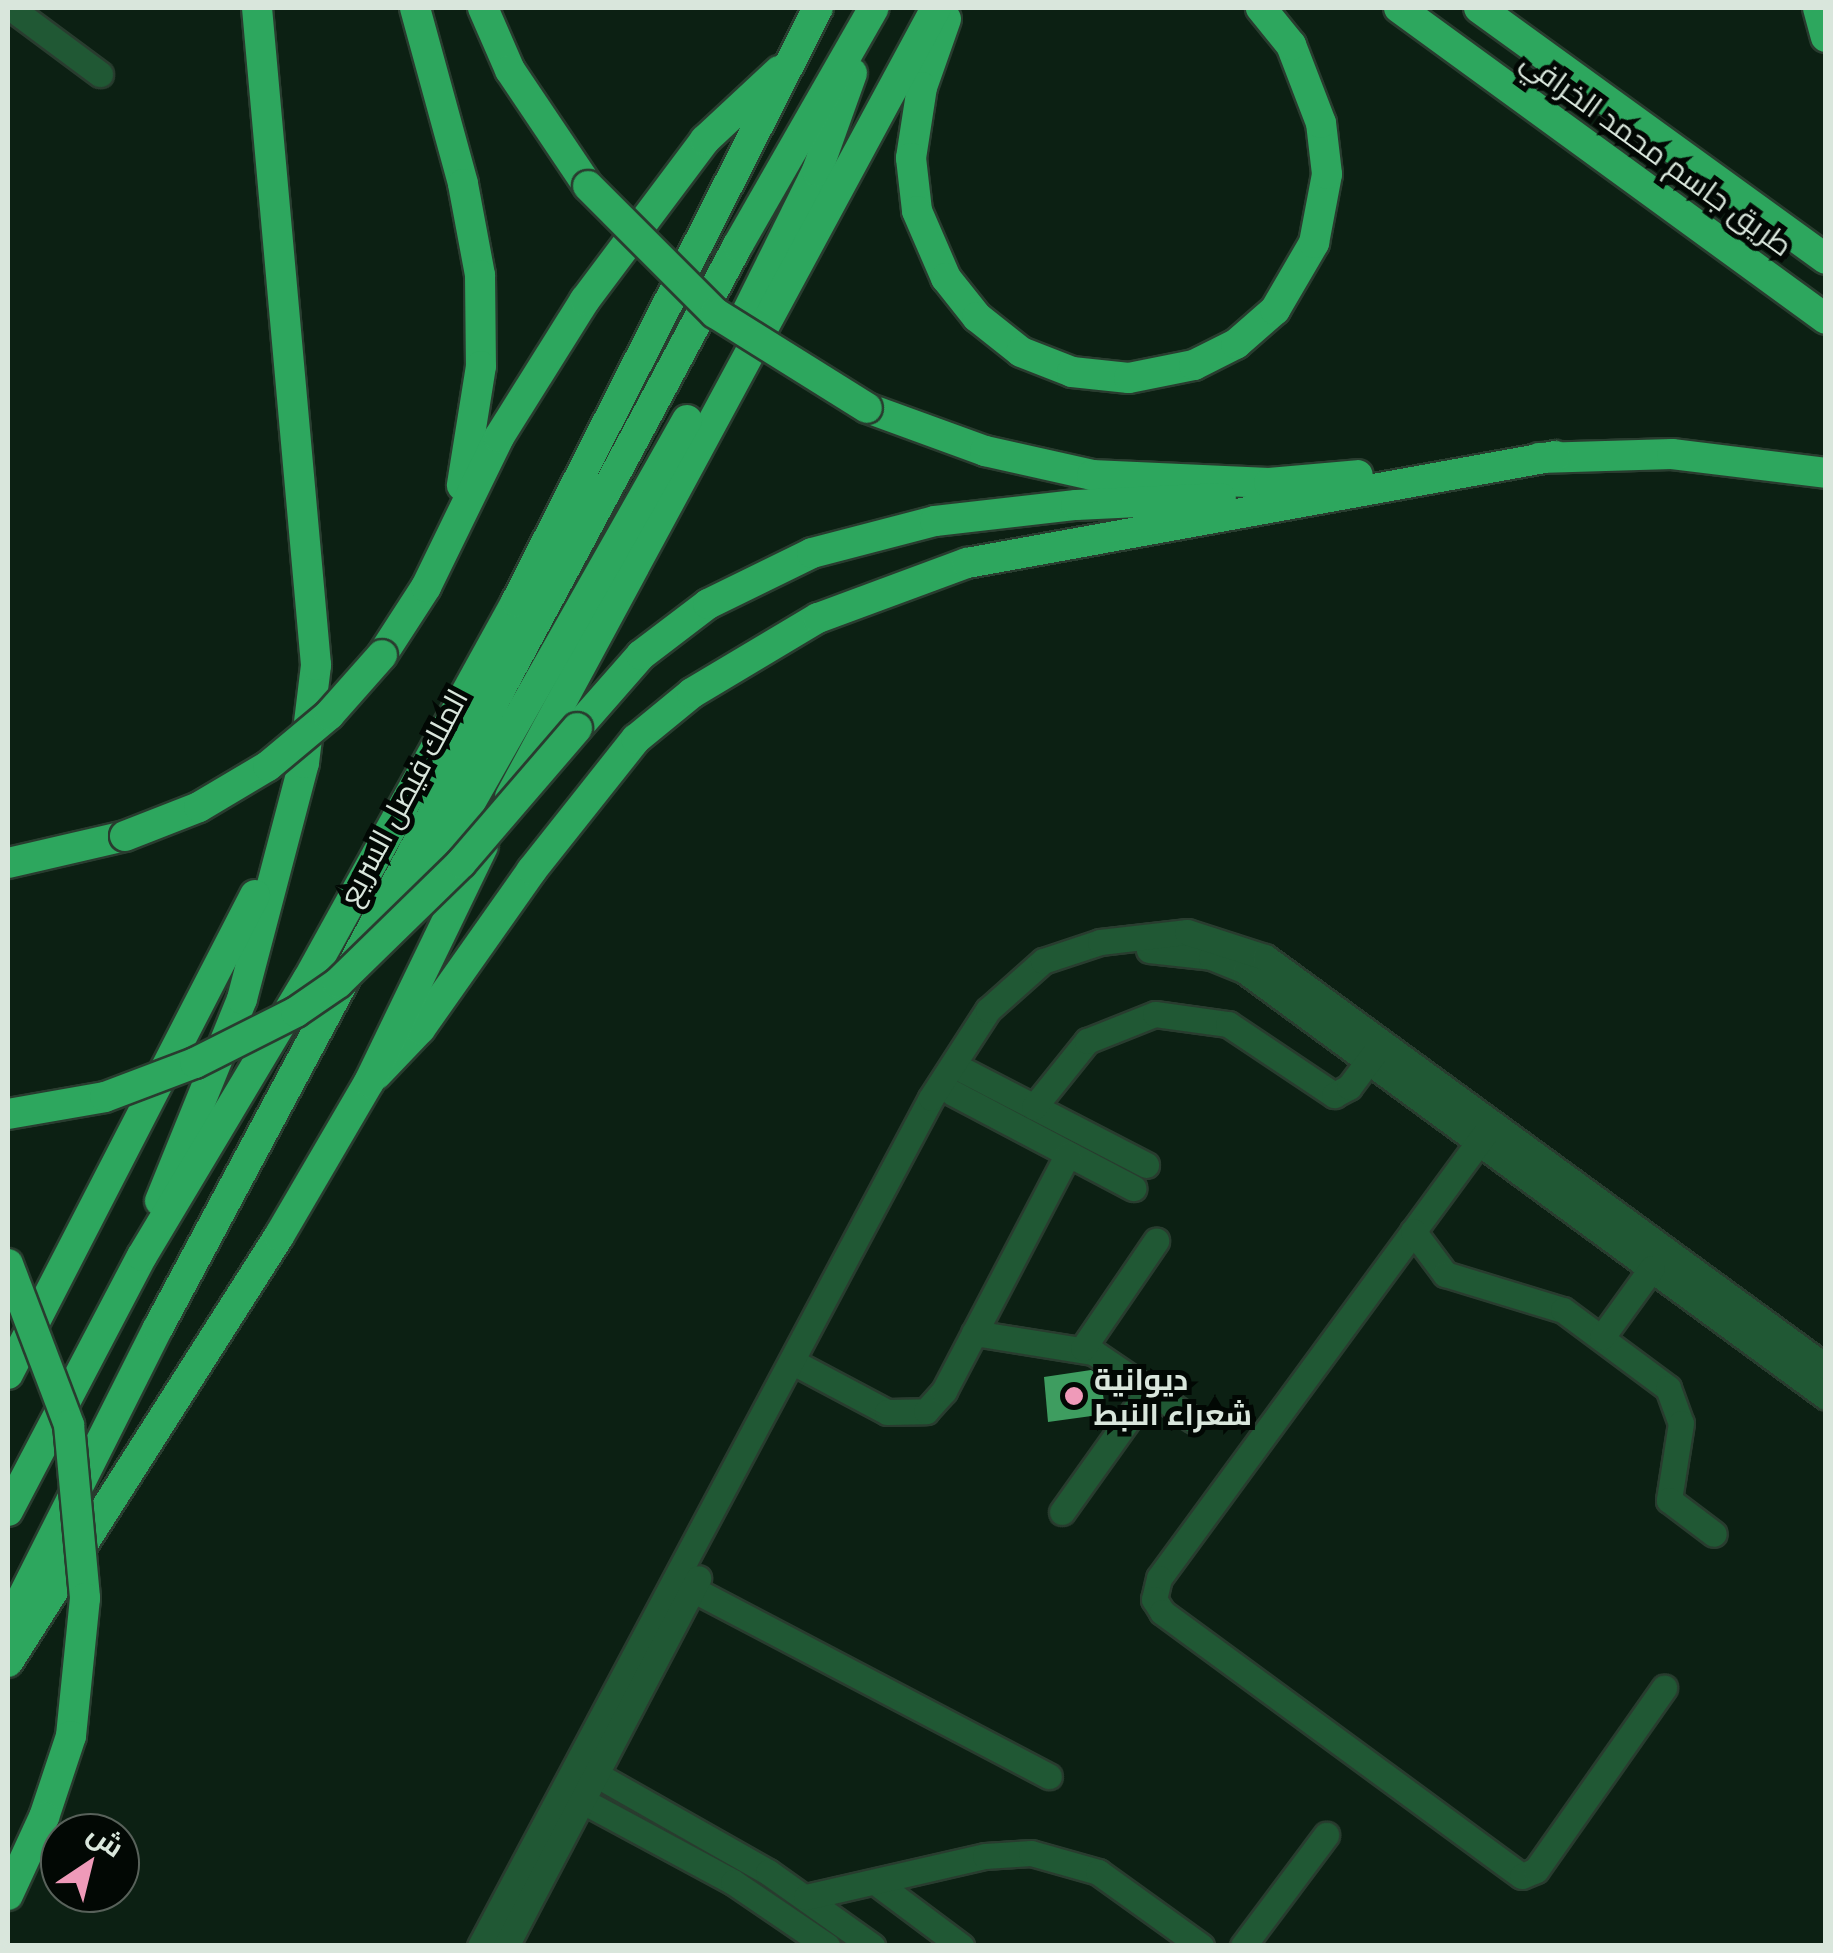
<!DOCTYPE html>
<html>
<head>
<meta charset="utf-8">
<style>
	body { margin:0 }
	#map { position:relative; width:1833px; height:1953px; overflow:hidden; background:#0c2013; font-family:Mulish,Cairo,sans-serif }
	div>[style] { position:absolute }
	.building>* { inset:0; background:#3e9d60 }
	.roads { filter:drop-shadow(2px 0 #293c2f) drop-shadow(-2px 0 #293c2f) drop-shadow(0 2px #293c2f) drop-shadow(0 -2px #293c2f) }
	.minor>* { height:25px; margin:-12.5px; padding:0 12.5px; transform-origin:12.5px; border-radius:12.5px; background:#205834 }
	.highway>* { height:30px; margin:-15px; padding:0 15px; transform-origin:15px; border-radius:15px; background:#2da75e }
	.bridges { filter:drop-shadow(2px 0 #293c2f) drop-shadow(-2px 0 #293c2f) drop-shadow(0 2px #293c2f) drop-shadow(0 -2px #293c2f) }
	.highway-bridge>* { height:30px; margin:-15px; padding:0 15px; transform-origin:15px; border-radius:15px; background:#2da75e }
	.dots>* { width:28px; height:28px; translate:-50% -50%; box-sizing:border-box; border:5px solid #020804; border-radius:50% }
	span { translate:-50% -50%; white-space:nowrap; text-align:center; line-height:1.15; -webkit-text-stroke:10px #020804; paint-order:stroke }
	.street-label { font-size:30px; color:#d9e6dc }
	.poi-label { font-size:30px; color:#d9e6dc; font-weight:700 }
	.left { translate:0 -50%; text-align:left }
	.frame { position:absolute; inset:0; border:10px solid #d9e6dc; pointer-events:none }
	.north { position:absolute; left:40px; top:1813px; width:100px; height:100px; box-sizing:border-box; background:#020804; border:2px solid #58615a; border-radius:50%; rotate:35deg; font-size:28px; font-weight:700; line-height:40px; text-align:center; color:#d9e6dc }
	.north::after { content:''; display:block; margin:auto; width:35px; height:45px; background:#ef9ab9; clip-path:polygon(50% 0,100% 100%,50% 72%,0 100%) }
</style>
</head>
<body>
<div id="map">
	<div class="building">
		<i style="clip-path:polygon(1091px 1370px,1100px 1376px,1106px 1414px,1048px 1422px,1044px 1377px)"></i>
	</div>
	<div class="roads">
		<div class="minor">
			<i style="left:11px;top:8px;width:111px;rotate:36.6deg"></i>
			<i style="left:1149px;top:950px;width:62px;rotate:6.4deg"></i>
			<i style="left:1211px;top:957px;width:37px;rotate:22deg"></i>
			<i style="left:1245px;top:971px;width:720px;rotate:36.25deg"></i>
			<i style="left:965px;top:1071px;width:204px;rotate:27.4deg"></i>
			<i style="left:953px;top:1093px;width:204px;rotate:27.8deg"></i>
			<i style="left:1034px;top:1107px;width:85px;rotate:-51.2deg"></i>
			<i style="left:1087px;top:1041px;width:73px;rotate:-21.7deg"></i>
			<i style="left:1155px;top:1014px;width:74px;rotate:7.8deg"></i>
			<i style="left:1228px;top:1024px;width:128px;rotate:33.8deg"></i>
			<i style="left:1334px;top:1095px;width:17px;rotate:-28deg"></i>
			<i style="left:1349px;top:1087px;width:50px;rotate:-53.1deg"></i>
			<i style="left:1489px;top:1128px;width:558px;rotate:126.25deg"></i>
			<i style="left:1159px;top:1578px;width:22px;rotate:103deg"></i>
			<i style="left:1154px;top:1599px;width:15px;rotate:58deg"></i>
			<i style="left:1162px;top:1612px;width:446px;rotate:36.3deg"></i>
			<i style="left:1522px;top:1876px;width:15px;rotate:-23deg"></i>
			<i style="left:1536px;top:1870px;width:223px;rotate:-54.9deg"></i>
			<i style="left:1413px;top:1231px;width:54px;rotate:53.3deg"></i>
			<i style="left:1445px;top:1274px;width:123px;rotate:17deg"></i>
			<i style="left:1563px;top:1310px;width:131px;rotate:36.6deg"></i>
			<i style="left:1668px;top:1388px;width:37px;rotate:70deg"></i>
			<i style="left:1681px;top:1423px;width:78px;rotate:98.9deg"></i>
			<i style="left:1669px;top:1500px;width:56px;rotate:37.1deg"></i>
			<i style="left:974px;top:1333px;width:121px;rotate:9.1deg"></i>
			<i style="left:1093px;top:1352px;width:121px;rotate:34.2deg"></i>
			<i style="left:1602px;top:1337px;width:85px;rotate:-54.1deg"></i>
			<i style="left:1083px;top:1348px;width:130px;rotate:-55.7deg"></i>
			<i style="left:793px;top:1362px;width:106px;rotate:28deg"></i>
			<i style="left:887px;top:1412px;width:39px;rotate:-1deg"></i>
			<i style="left:926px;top:1411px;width:27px;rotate:-48deg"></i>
			<i style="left:944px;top:1391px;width:267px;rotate:-62.4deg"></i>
			<i style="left:1062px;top:1512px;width:150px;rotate:-54.5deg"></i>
			<i style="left:677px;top:1581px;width:420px;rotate:27.7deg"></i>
			<i style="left:583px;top:1767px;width:213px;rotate:29.6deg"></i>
			<i style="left:768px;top:1872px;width:128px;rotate:35.4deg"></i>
			<i style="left:568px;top:1793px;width:187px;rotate:28.3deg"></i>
			<i style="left:733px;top:1882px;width:114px;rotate:34.2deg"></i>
			<i style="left:878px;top:1884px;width:104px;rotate:36.8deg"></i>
			<i style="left:806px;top:1897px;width:184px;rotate:-12.9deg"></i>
			<i style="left:985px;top:1856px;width:46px;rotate:-3.7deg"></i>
			<i style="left:1031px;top:1853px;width:70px;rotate:15.8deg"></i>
			<i style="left:1098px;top:1872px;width:127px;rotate:35.7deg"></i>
			<i style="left:480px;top:1946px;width:960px;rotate:-61.99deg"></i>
			<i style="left:931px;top:1098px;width:105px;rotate:-57.1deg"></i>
			<i style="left:988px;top:1010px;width:74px;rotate:-41.7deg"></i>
			<i style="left:1043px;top:961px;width:60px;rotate:-18.4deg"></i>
			<i style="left:1100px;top:942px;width:88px;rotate:-6.6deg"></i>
			<i style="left:1187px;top:932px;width:82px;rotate:17.8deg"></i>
			<i style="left:1265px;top:957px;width:695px;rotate:36.16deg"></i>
			<i style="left:506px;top:1946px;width:415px;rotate:-62.4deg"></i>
			<i style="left:1243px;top:1946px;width:139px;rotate:-53.2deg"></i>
		</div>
		<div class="highway">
			<i style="left:415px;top:8px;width:182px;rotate:74.7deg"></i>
			<i style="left:463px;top:184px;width:93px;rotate:79.4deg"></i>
			<i style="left:480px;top:275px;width:91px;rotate:89.4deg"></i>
			<i style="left:481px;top:366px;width:121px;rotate:99.1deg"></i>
			<i style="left:483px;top:8px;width:68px;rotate:66.5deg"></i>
			<i style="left:510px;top:70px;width:140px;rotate:56.1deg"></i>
			<i style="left:1399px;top:8px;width:528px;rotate:36.07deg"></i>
			<i style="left:1479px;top:8px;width:428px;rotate:35.9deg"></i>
			<i style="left:1818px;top:8px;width:30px;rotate:75deg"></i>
			<i style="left:946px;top:19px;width:72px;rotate:109.4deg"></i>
			<i style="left:922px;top:87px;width:72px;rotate:98.8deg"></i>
			<i style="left:911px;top:158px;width:53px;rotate:83.5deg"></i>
			<i style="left:917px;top:211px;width:73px;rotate:66.6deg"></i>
			<i style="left:946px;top:278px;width:50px;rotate:51.5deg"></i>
			<i style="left:977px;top:317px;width:56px;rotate:38.5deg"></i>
			<i style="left:1021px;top:352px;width:55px;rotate:21.4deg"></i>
			<i style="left:1072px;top:372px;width:57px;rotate:6deg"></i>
			<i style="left:1129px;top:378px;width:66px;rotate:-11.3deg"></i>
			<i style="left:1194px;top:365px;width:47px;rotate:-26.6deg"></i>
			<i style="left:1236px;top:344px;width:52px;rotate:-41.1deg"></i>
			<i style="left:1275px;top:310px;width:78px;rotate:-59.8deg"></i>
			<i style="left:1314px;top:243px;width:70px;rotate:-79.3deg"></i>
			<i style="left:1327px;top:174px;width:51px;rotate:-96.7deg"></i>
			<i style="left:1321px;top:123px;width:84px;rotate:-111deg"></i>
			<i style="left:1291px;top:45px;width:48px;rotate:-129deg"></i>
			<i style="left:746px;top:314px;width:160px;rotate:-63.6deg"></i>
			<i style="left:817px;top:171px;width:104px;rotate:-70.3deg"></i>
			<i style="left:867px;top:408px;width:126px;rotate:20deg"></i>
			<i style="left:985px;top:451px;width:110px;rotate:12.6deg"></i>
			<i style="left:1092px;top:475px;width:177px;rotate:2.6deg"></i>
			<i style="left:1269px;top:483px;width:89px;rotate:-5.1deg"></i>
			<i style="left:1539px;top:458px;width:133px;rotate:-1.7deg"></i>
			<i style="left:1672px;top:454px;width:155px;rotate:7deg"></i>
			<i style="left:382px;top:655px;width:81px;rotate:-57.1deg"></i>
			<i style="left:426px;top:587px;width:167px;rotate:-64deg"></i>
			<i style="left:499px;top:437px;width:162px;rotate:-57.9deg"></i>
			<i style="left:585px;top:300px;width:200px;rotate:-53.1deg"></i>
			<i style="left:705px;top:140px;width:101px;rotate:-43deg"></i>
			<i style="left:577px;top:728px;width:97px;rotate:-48.8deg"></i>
			<i style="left:641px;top:655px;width:84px;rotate:-37.3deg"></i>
			<i style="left:708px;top:604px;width:116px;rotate:-26.1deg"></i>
			<i style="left:812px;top:553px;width:127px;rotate:-14.6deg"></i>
			<i style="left:935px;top:521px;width:142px;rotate:-6.5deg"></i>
			<i style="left:1076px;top:505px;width:145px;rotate:-2.8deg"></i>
			<i style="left:510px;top:797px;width:897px;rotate:-61.63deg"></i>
			<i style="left:8px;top:863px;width:120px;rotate:-13deg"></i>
			<i style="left:414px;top:902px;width:554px;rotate:-60.47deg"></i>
			<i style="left:376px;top:1075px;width:64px;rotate:-46.3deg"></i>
			<i style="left:420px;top:1029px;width:194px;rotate:-54.8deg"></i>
			<i style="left:532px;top:870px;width:167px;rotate:-51.6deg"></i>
			<i style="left:636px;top:739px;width:72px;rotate:-39.4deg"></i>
			<i style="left:692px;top:693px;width:147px;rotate:-30.8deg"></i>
			<i style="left:818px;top:618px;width:159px;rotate:-20.3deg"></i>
			<i style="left:967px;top:563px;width:598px;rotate:-10.31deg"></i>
			<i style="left:160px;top:1201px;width:218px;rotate:-67.9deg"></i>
			<i style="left:242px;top:999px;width:244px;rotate:-75.3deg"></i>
			<i style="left:304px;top:763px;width:99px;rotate:-83deg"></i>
			<i style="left:316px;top:665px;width:660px;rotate:-95.13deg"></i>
			<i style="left:8px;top:1374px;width:539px;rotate:-62.72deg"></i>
			<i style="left:8px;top:1511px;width:288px;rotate:-62.3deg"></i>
			<i style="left:142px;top:1256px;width:323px;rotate:-59.1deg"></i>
			<i style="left:308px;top:979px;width:431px;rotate:-61.1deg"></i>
			<i style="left:516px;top:602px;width:666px;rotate:-63.05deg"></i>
			<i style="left:8px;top:1626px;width:334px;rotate:-63.3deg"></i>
			<i style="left:158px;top:1328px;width:1229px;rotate:-61.83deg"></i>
			<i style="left:738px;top:245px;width:273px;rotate:-60.2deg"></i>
			<i style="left:8px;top:1662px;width:505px;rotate:-57.54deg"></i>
			<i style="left:279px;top:1236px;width:178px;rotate:-59.7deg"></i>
			<i style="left:369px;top:1082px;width:262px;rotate:-64.2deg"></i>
		</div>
	</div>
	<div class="bridges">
		<div class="highway-bridge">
			<i style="left:588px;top:186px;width:180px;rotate:45deg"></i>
			<i style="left:715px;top:313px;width:179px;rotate:32deg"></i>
			<i style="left:125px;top:836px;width:79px;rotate:-21.4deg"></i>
			<i style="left:199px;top:807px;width:80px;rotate:-30.7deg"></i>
			<i style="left:268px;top:766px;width:80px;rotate:-39.9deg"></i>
			<i style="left:329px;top:715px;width:80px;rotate:-48.5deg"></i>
			<i style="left:8px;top:1114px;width:98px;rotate:-9.9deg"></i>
			<i style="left:105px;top:1097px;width:96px;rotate:-20.7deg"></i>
			<i style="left:195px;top:1063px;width:113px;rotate:-26.8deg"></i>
			<i style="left:296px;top:1012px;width:51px;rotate:-34.6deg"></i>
			<i style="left:338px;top:983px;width:172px;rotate:-44.3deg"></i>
			<i style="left:461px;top:863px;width:178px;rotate:-49.3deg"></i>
			<i style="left:8px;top:1264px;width:172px;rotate:69.2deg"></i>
			<i style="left:69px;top:1425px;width:174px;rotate:84.7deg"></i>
			<i style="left:85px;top:1598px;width:139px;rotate:95.8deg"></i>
			<i style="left:71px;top:1736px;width:85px;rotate:108.4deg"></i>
			<i style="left:44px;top:1817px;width:86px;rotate:114.8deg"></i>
		</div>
	</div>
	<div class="dots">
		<i style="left:1074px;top:1396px;background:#ef9ab9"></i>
	</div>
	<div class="street-label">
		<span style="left:1657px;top:153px;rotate:36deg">طريق جاسم محمد الخرافي</span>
		<span style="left:403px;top:797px;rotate:-62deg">الملك فيصل السريع</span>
	</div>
	<div class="poi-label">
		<span class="left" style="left:1094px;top:1396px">ديوانية<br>شعراء النبط</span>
	</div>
	<div class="frame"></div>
	<div class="north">ش</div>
</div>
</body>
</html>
